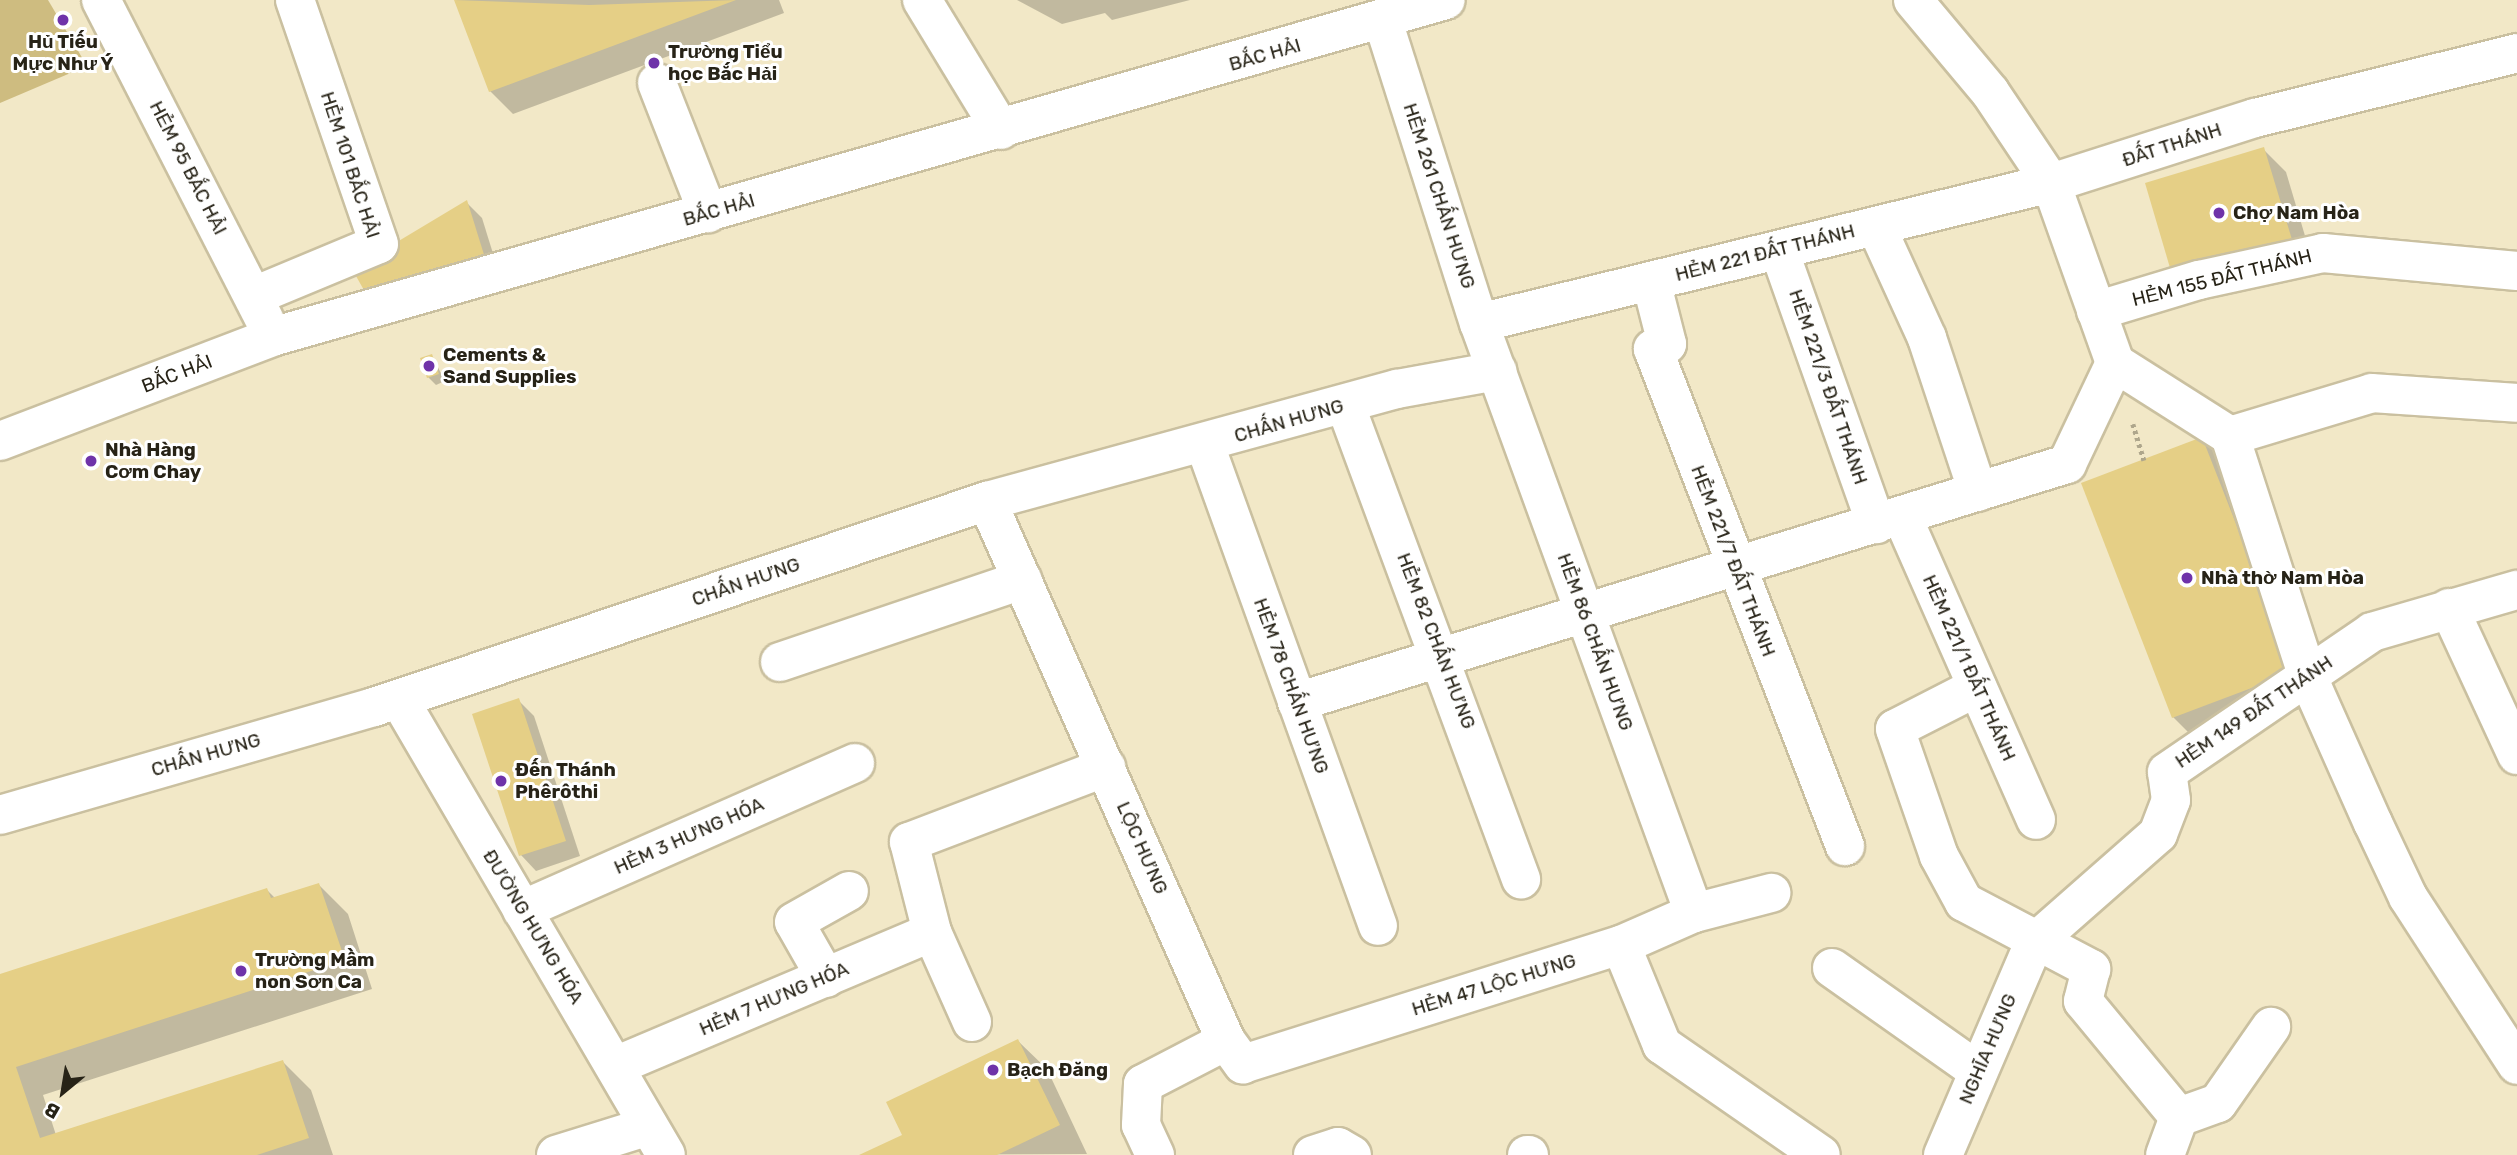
<!DOCTYPE html>
<html>
<head>
<meta charset="utf-8">
<style>
	body { margin:0 }
	#map { position:relative; width:2517px; height:1155px; overflow:hidden; background:#f2e8c7; font-family:Rubik,sans-serif }
	div>[style] { position:absolute }
	.green>* { inset:0; background:#cebc80 }
	.shadow>* { inset:0; background:#0003 }
	.building>* { inset:0; background:#e5cf86 }
	.path>* { height:4.5px; margin-top:-2.25px; transform-origin:0; background:repeating-linear-gradient(90deg,#aea68c 0 3.5px,transparent 0 7px) }
	.roads { filter:drop-shadow(2px 0 #cac0a0) drop-shadow(-2px 0 #cac0a0) drop-shadow(0 2px #cac0a0) drop-shadow(0 -2px #cac0a0) }
	.minor>* { height:38px; margin:-19px; padding:0 19px; transform-origin:19px; border-radius:19px; background:#fff }
	.dots>* { width:19px; height:19px; translate:-50% -50%; box-sizing:border-box; border:4px solid #fff; border-radius:50% }
	span { translate:-50% -50%; white-space:nowrap; text-align:center; line-height:1.15; -webkit-text-stroke:6px #fff; paint-order:stroke }
	.poi-label { font-size:19px; color:#272317; font-weight:700 }
	.left { translate:0 -50%; text-align:left }
	.street-label { font-size:19px; color:#272317 }
	.north { position:absolute; left:28px; top:1057px; width:70px; height:70px; -webkit-text-stroke:5px #fff; paint-order:stroke; rotate:210deg; font-size:19px; font-weight:700; line-height:28px; text-align:center; color:#272317 }
	.north::after { content:''; display:block; margin:auto; width:24px; height:32px; background:#272317; clip-path:polygon(50% 0,100% 100%,50% 72%,0 100%) }
</style>
</head>
<body>
<div id="map">
	<div class="green">
		<i style="clip-path:polygon(0 0,48px 0,87px 66px,0 103px)"></i>
	</div>
	<div class="shadow">
		<i style="clip-path:polygon(456px 0,779px 0,784px 13px,513px 114px,490px 91px)"></i>
		<i style="clip-path:polygon(1190px 0,1112px 20px,1105px 13px,1062px 24px,1017px 0)"></i>
		<i style="clip-path:polygon(2263px 149px,2286px 172px,2314px 266px,2198px 300px)"></i>
		<i style="clip-path:polygon(467px 203px,482px 218px,500px 276px,386px 314px)"></i>
		<i style="clip-path:polygon(432px 356px,445px 381px,436px 385px,428px 377px)"></i>
		<i style="clip-path:polygon(2202px 439px,2231px 468px,2321px 701px,2202px 746px,2173px 717px)"></i>
		<i style="clip-path:polygon(518px 700px,534px 716px,580px 856px,536px 871px,521px 855px)"></i>
		<i style="clip-path:polygon(319px 885px,348px 914px,372px 989px,43px 1095px,56px 1135px,283px 1062px,311px 1090px,333px 1155px,0 1155px,0 976px,267px 890px,276px 899px)"></i>
		<i style="clip-path:polygon(1018px 1041px,1047px 1069px,1087px 1154px,863px 1155px,904px 1136px)"></i>
	</div>
	<div class="building">
		<i style="clip-path:polygon(454px 0,589px 5px,736px 0,489px 92px)"></i>
		<i style="clip-path:polygon(2264px 147px,2293px 243px,2173px 278px,2145px 183px)"></i>
		<i style="clip-path:polygon(467px 200px,486px 261px,369px 299px,352px 269px)"></i>
		<i style="clip-path:polygon(432px 354px,439px 374px,427px 378px,420px 358px)"></i>
		<i style="clip-path:polygon(2202px 437px,2294px 672px,2172px 718px,2081px 483px)"></i>
		<i style="clip-path:polygon(519px 698px,566px 841px,519px 856px,472px 714px)"></i>
		<i style="clip-path:polygon(319px 883px,345px 960px,16px 1067px,40px 1138px,283px 1060px,309px 1138px,257px 1155px,0 1155px,0 974px,267px 888px,271px 898px)"></i>
		<i style="clip-path:polygon(1018px 1039px,1060px 1125px,997px 1155px,859px 1155px,902px 1135px,886px 1102px)"></i>
	</div>
	<div class="path">
		<i style="left:2133px;top:424px;width:38px;rotate:73deg"></i>
	</div>
	<div class="roads">
		<div class="minor">
			<i style="left:101px;top:0;width:358px;rotate:62.9deg"></i>
			<i style="left:922px;top:0;width:152px;rotate:58.7deg"></i>
			<i style="left:1913px;top:0;width:120px;rotate:50.1deg"></i>
			<i style="left:1990px;top:92px;width:110px;rotate:56.2deg"></i>
			<i style="left:2051px;top:183px;width:214px;rotate:-17.7deg"></i>
			<i style="left:2255px;top:118px;width:270px;rotate:-13.9deg"></i>
			<i style="left:1383px;top:21px;width:317px;rotate:72.4deg"></i>
			<i style="left:1479px;top:323px;width:628px;rotate:69.98deg"></i>
			<i style="left:657px;top:83px;width:140px;rotate:68.6deg"></i>
			<i style="left:1876px;top:226px;width:123px;rotate:65.5deg"></i>
			<i style="left:1927px;top:338px;width:162px;rotate:71.7deg"></i>
			<i style="left:1779px;top:250px;width:291px;rotate:70.5deg"></i>
			<i style="left:1651px;top:281px;width:65px;rotate:75.7deg"></i>
			<i style="left:1667px;top:344px;width:15px;rotate:160deg"></i>
			<i style="left:1653px;top:349px;width:533px;rotate:68.88deg"></i>
			<i style="left:254px;top:296px;width:135px;rotate:-22.6deg"></i>
			<i style="left:379px;top:244px;width:258px;rotate:-109deg"></i>
			<i style="left:2096px;top:311px;width:108px;rotate:-16.8deg"></i>
			<i style="left:2199px;top:280px;width:127px;rotate:-12.3deg"></i>
			<i style="left:2323px;top:253px;width:195px;rotate:5.3deg"></i>
			<i style="left:1479px;top:323px;width:589px;rotate:-13.75deg"></i>
			<i style="left:2051px;top:183px;width:191px;rotate:70.4deg"></i>
			<i style="left:2115px;top:363px;width:136px;rotate:32.4deg"></i>
			<i style="left:2230px;top:436px;width:251px;rotate:72.1deg"></i>
			<i style="left:2307px;top:675px;width:162px;rotate:66deg"></i>
			<i style="left:2373px;top:823px;width:82px;rotate:64.7deg"></i>
			<i style="left:2408px;top:897px;width:200px;rotate:57deg"></i>
			<i style="left:1345px;top:404px;width:507px;rotate:69.67deg"></i>
			<i style="left:2230px;top:436px;width:148px;rotate:-16.8deg"></i>
			<i style="left:2372px;top:393px;width:145px;rotate:3.9deg"></i>
			<i style="left:0;top:441px;width:291px;rotate:-20.9deg"></i>
			<i style="left:272px;top:337px;width:1221px;rotate:-16.02deg"></i>
			<i style="left:1205px;top:445px;width:511px;rotate:70.22deg"></i>
			<i style="left:987px;top:501px;width:591px;rotate:66.13deg"></i>
			<i style="left:1226px;top:1041px;width:29px;rotate:54deg"></i>
			<i style="left:1243px;top:1064px;width:396px;rotate:-17.5deg"></i>
			<i style="left:1621px;top:945px;width:80px;rotate:-23.7deg"></i>
			<i style="left:1694px;top:913px;width:80px;rotate:-14.6deg"></i>
			<i style="left:1902px;top:516px;width:332px;rotate:66.2deg"></i>
			<i style="left:2449px;top:608px;width:162px;rotate:65.2deg"></i>
			<i style="left:780px;top:662px;width:256px;rotate:-18.7deg"></i>
			<i style="left:1977px;top:687px;width:92px;rotate:152.9deg"></i>
			<i style="left:1895px;top:729px;width:134px;rotate:70.9deg"></i>
			<i style="left:1939px;top:856px;width:52px;rotate:61.5deg"></i>
			<i style="left:1964px;top:902px;width:144px;rotate:27.8deg"></i>
			<i style="left:2091px;top:969px;width:33px;rotate:104deg"></i>
			<i style="left:2083px;top:1001px;width:151px;rotate:50.4deg"></i>
			<i style="left:2179px;top:1117px;width:40px;rotate:110.2deg"></i>
			<i style="left:399px;top:699px;width:528px;rotate:59.65deg"></i>
			<i style="left:1297px;top:702px;width:806px;rotate:-17.18deg"></i>
			<i style="left:2067px;top:464px;width:112px;rotate:-64.6deg"></i>
			<i style="left:0;top:815px;width:389px;rotate:-16.1deg"></i>
			<i style="left:374px;top:707px;width:647px;rotate:-18.58deg"></i>
			<i style="left:987px;top:501px;width:425px;rotate:-15.3deg"></i>
			<i style="left:1397px;top:389px;width:102px;rotate:-10.2deg"></i>
			<i style="left:522px;top:910px;width:364px;rotate:-23.8deg"></i>
			<i style="left:1621px;top:945px;width:108px;rotate:67.7deg"></i>
			<i style="left:1662px;top:1045px;width:193px;rotate:34.7deg"></i>
			<i style="left:1832px;top:968px;width:179px;rotate:35.2deg"></i>
			<i style="left:826px;top:978px;width:64px;rotate:-119.7deg"></i>
			<i style="left:794px;top:922px;width:63px;rotate:-29.4deg"></i>
			<i style="left:972px;top:1022px;width:98px;rotate:-114deg"></i>
			<i style="left:932px;top:932px;width:93px;rotate:-104.3deg"></i>
			<i style="left:909px;top:842px;width:211px;rotate:-20.8deg"></i>
			<i style="left:615px;top:1066px;width:344px;rotate:-22.9deg"></i>
			<i style="left:2179px;top:1117px;width:41px;rotate:-19.7deg"></i>
			<i style="left:2218px;top:1103px;width:93px;rotate:-55.1deg"></i>
			<i style="left:556px;top:1155px;width:97px;rotate:-17.3deg"></i>
			<i style="left:1155px;top:1155px;width:33px;rotate:-115deg"></i>
			<i style="left:1141px;top:1125px;width:41px;rotate:-87.2deg"></i>
			<i style="left:1143px;top:1084px;width:93px;rotate:-27.4deg"></i>
			<i style="left:1313px;top:1155px;width:26px;rotate:-18deg"></i>
			<i style="left:1338px;top:1147px;width:16px;rotate:30deg"></i>
			<i style="left:1527px;top:1155px;width:2px"></i>
			<i style="left:1943px;top:1155px;width:231px;rotate:-66.8deg"></i>
			<i style="left:2034px;top:943px;width:165px;rotate:-41.3deg"></i>
			<i style="left:2158px;top:834px;width:36px;rotate:-69deg"></i>
			<i style="left:2171px;top:800px;width:28px;rotate:-98deg"></i>
			<i style="left:2167px;top:772px;width:248px;rotate:-34.3deg"></i>
			<i style="left:2372px;top:632px;width:151px;rotate:-16.2deg"></i>
		</div>
	</div>
	<div class="dots">
		<i style="left:63px;top:20px;background:#6f33a9"></i>
		<i style="left:654px;top:63px;background:#6f33a9"></i>
		<i style="left:2219px;top:213px;background:#6f33a9"></i>
		<i style="left:429px;top:366px;background:#6f33a9"></i>
		<i style="left:91px;top:461px;background:#6f33a9"></i>
		<i style="left:2187px;top:578px;background:#6f33a9"></i>
		<i style="left:501px;top:781px;background:#6f33a9"></i>
		<i style="left:241px;top:971px;background:#6f33a9"></i>
		<i style="left:993px;top:1070px;background:#6f33a9"></i>
	</div>
	<div class="poi-label">
		<span style="left:63px;top:53px">Hủ Tiếu<br>Mực Như Ý</span>
		<span class="left" style="left:668px;top:63px">Trường Tiểu<br>học Bắc Hải</span>
		<span class="left" style="left:2233px;top:213px">Chợ Nam Hòa</span>
		<span class="left" style="left:443px;top:366px">Cements &amp;<br>Sand Supplies</span>
		<span class="left" style="left:105px;top:461px">Nhà Hàng<br>Cơm Chay</span>
		<span class="left" style="left:2201px;top:578px">Nhà thờ Nam Hòa</span>
		<span class="left" style="left:515px;top:781px">Đến Thánh<br>Phêrôthi</span>
		<span class="left" style="left:255px;top:971px">Trường Mầm<br>non Sơn Ca</span>
		<span class="left" style="left:1007px;top:1070px">Bạch Đăng</span>
	</div>
	<div class="street-label">
		<span style="left:1265px;top:55px;rotate:-16deg">BẮC HẢI</span>
		<span style="left:2172px;top:145px;rotate:-18deg">ĐẤT THÁNH</span>
		<span style="left:350px;top:165px;rotate:72deg">HẺM 101 BẮC HẢI</span>
		<span style="left:188px;top:168px;rotate:63deg">HẺM 95 BẮC HẢI</span>
		<span style="left:1439px;top:196px;rotate:72deg">HẺM 261 CHẤN HƯNG</span>
		<span style="left:719px;top:210px;rotate:-16deg">BẮC HẢI</span>
		<span style="left:1765px;top:253px;rotate:-14deg">HẺM 221 ĐẤT THÁNH</span>
		<span style="left:2222px;top:278px;rotate:-14deg">HẺM 155 ĐẤT THÁNH</span>
		<span style="left:177px;top:374px;rotate:-21deg">BẮC HẢI</span>
		<span style="left:1828px;top:387px;rotate:71deg">HẺM 221/3 ĐẤT THÁNH</span>
		<span style="left:1289px;top:421px;rotate:-16deg">CHẤN HƯNG</span>
		<span style="left:1733px;top:561px;rotate:69deg">HẺM 221/7 ĐẤT THÁNH</span>
		<span style="left:746px;top:582px;rotate:-19deg">CHẤN HƯNG</span>
		<span style="left:1436px;top:641px;rotate:69deg">HẺM 82 CHẤN HƯNG</span>
		<span style="left:1595px;top:642px;rotate:70deg">HẺM 86 CHẤN HƯNG</span>
		<span style="left:1969px;top:668px;rotate:66deg">HẺM 221/1 ĐẤT THÁNH</span>
		<span style="left:1291px;top:686px;rotate:70deg">HẺM 78 CHẤN HƯNG</span>
		<span style="left:2254px;top:712px;rotate:-34deg">HẺM 149 ĐẤT THÁNH</span>
		<span style="left:206px;top:755px;rotate:-16deg">CHẤN HƯNG</span>
		<span style="left:689px;top:836px;rotate:-24deg">HẺM 3 HƯNG HÓA</span>
		<span style="left:1142px;top:848px;rotate:66deg">LỘC HƯNG</span>
		<span style="left:533px;top:927px;rotate:59deg">ĐƯỜNG HƯNG HÓA</span>
		<span style="left:1494px;top:985px;rotate:-17deg">HẺM 47 LỘC HƯNG</span>
		<span style="left:774px;top:999px;rotate:-23deg">HẺM 7 HƯNG HÓA</span>
		<span style="left:1988px;top:1049px;rotate:-67deg">NGHĨA HƯNG</span>
	</div>
	<div class="north">B</div>
</div>
</body>
</html>
